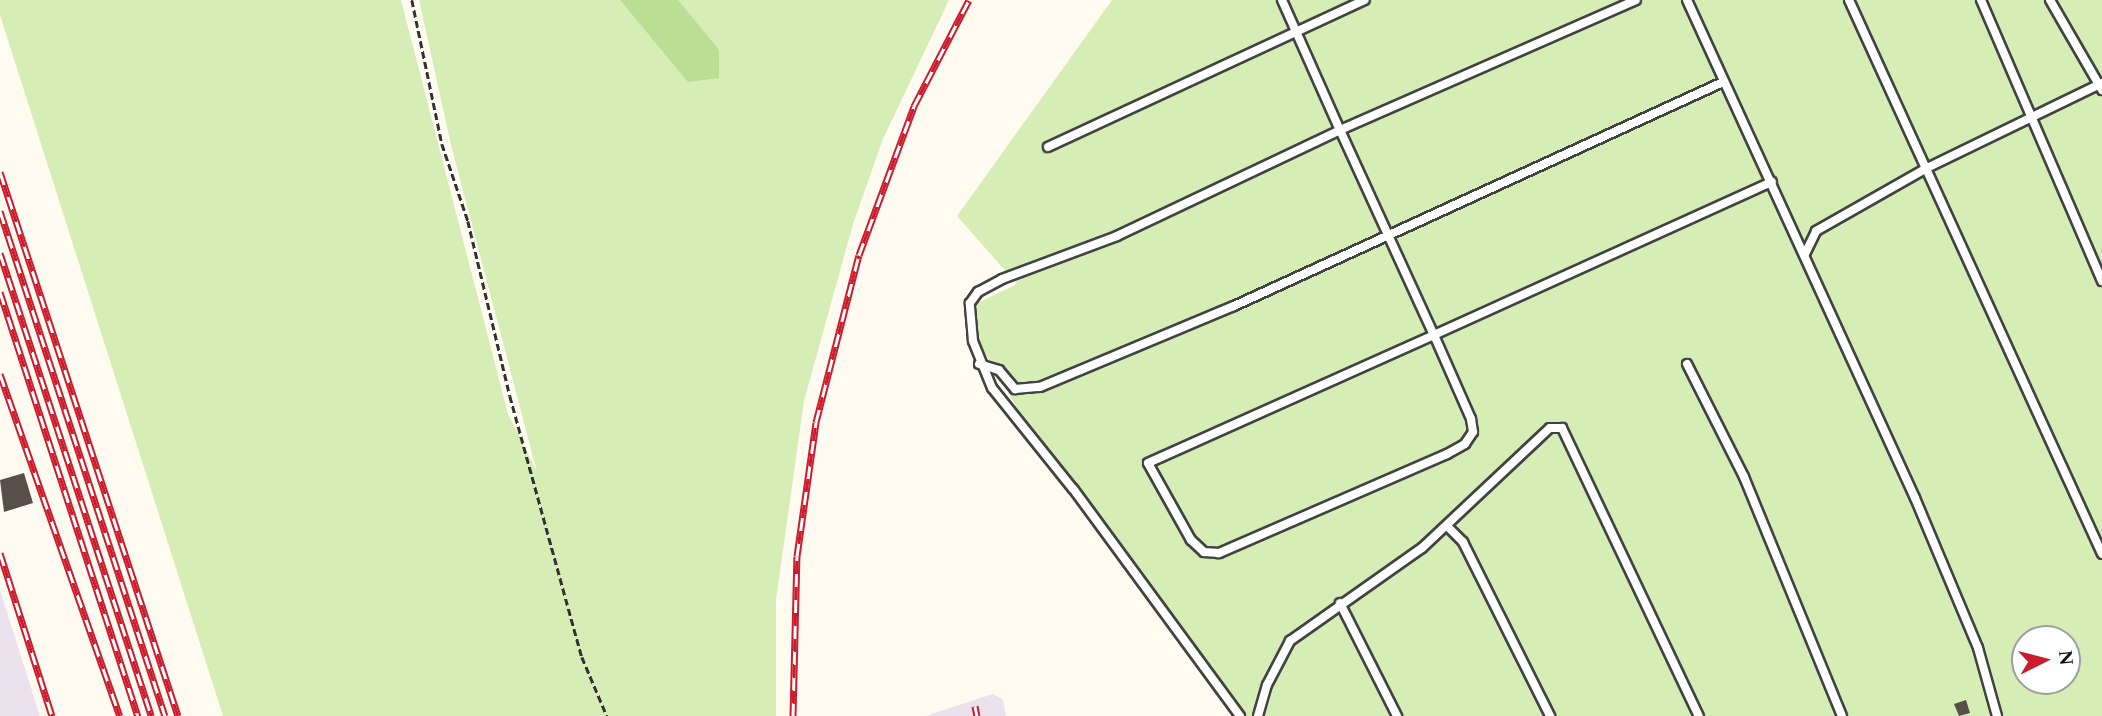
<!DOCTYPE html>
<html>
<head>
<meta charset="utf-8">
<style>
	body { margin:0 }
	#map { position:relative; width:2102px; height:716px; overflow:hidden; background:#fffbf0; font-family:Spectral,serif }
	div>[style] { position:absolute }
	.industrial>* { inset:0; background:#ece2ee }
	.green>* { inset:0; background:#d6edb6 }
	.forest>* { inset:0; background:#badf94 }
	.building>* { inset:0; background:#584f4a }
	.path>* { height:2.5px; margin-top:-1.25px; transform-origin:0; background:repeating-linear-gradient(90deg,#313131 0 7px,transparent 0 10.5px) }
	.roads { filter:drop-shadow(2px 0 #424242) drop-shadow(-2px 0 #424242) drop-shadow(0 2px #424242) drop-shadow(0 -2px #424242) }
	.service>* { height:8px; margin:-4px; padding:0 4px; transform-origin:4px; border-radius:4px; background:#fff }
	.rail>* { height:7px; margin-top:-3.5px; transform-origin:0; background:repeating-linear-gradient(90deg,#fff 0 13px,#cb1b2d 0 26px); box-sizing:border-box; border-block:2px solid #cb1b2d }
	span { translate:-50% -50%; white-space:nowrap; text-align:center; line-height:1.15; -webkit-text-stroke:7px #fff; paint-order:stroke }
	.north { position:absolute; left:2011px; top:625px; width:70px; height:70px; box-sizing:border-box; background:#fff; border:2px solid #9f9f9f; border-radius:50%; rotate:84deg; font-size:19px; font-weight:700; line-height:28px; text-align:center; color:#0f0f0f }
	.north::after { content:''; display:block; margin:auto; width:24px; height:32px; background:#cb1b2d; clip-path:polygon(50% 0,100% 100%,50% 72%,0 100%) }
</style>
</head>
<body>
<div id="map">
	<div class="industrial">
		<i style="clip-path:polygon(0 590px,40px 716px,0 716px)"></i>
		<i style="clip-path:polygon(993px 694px,1003px 700px,1006px 716px,925px 716px)"></i>
	</div>
	<div class="green">
		<i style="clip-path:polygon(0 0,401px 0,508px 414px,537px 472px,451px 145px,419px 0,949px 0,883px 139px,853px 224px,804px 401px,776px 600px,776px 716px,223px 716px,0 15px)"></i>
		<i style="clip-path:polygon(evenodd,1112px 0,2102px 0,2102px 716px,1244px 716px,1125px 549px,1037px 442px,970px 327px,973px 305px,1017px 284px,957px 216px,1112px 0,2025px 639px,2067px 639px,2067px 681px,2025px 681px,2025px 639px)"></i>
	</div>
	<div class="forest">
		<i style="clip-path:polygon(620px 0,678px 0,719px 50px,719px 78px,688px 82px)"></i>
	</div>
	<div class="building">
		<i style="clip-path:polygon(24px 473px,33px 503px,4px 512px,0 480px)"></i>
		<i style="clip-path:polygon(1966px 700px,1970px 713px,1959px 716px,1954px 704px)"></i>
	</div>
	<div class="path">
		<i style="left:412px;top:0;width:147px;rotate:78.2deg"></i>
		<i style="left:442px;top:144px;width:81px;rotate:71.3deg"></i>
		<i style="left:468px;top:221px;width:180px;rotate:76.5deg"></i>
		<i style="left:510px;top:396px;width:271px;rotate:74.6deg"></i>
		<i style="left:582px;top:657px;width:64px;rotate:67deg"></i>
	</div>
	<div class="roads">
		<div class="service">
			<i style="left:1282px;top:0;width:142px;rotate:66deg"></i>
			<i style="left:1340px;top:130px;width:226px;rotate:65.4deg"></i>
			<i style="left:1434px;top:335px;width:92px;rotate:66.2deg"></i>
			<i style="left:1471px;top:419px;width:13px;rotate:81deg"></i>
			<i style="left:1473px;top:432px;width:14px;rotate:124deg"></i>
			<i style="left:1465px;top:444px;width:21px;rotate:151deg"></i>
			<i style="left:1447px;top:454px;width:249px;rotate:156.5deg"></i>
			<i style="left:1219px;top:553px;width:15px;rotate:-176deg"></i>
			<i style="left:1204px;top:552px;width:18px;rotate:-137deg"></i>
			<i style="left:1191px;top:540px;width:88px;rotate:-119.2deg"></i>
			<i style="left:1148px;top:463px;width:313px;rotate:-24.1deg"></i>
			<i style="left:1434px;top:335px;width:371px;rotate:-24.4deg"></i>
			<i style="left:1687px;top:0;width:548px;rotate:65.4deg"></i>
			<i style="left:1915px;top:498px;width:163px;rotate:67.2deg"></i>
			<i style="left:1978px;top:648px;width:71px;rotate:74.4deg"></i>
			<i style="left:1849px;top:0;width:609px;rotate:65.45deg"></i>
			<i style="left:1981px;top:0;width:306px;rotate:66.7deg"></i>
			<i style="left:2050px;top:0;width:104px;rotate:60deg"></i>
			<i style="left:1048px;top:147px;width:349px;rotate:-24.9deg"></i>
			<i style="left:1805px;top:254px;width:25px;rotate:-64deg"></i>
			<i style="left:1816px;top:231px;width:128px;rotate:-29.6deg"></i>
			<i style="left:1927px;top:168px;width:195px;rotate:-25.9deg"></i>
			<i style="left:979px;top:364px;width:21px;rotate:17deg"></i>
			<i style="left:999px;top:370px;width:25px;rotate:50deg"></i>
			<i style="left:1015px;top:389px;width:25px;rotate:-5deg"></i>
			<i style="left:1040px;top:387px;width:210px;rotate:-22.7deg"></i>
			<i style="left:1234px;top:306px;width:538px;rotate:-24.61deg"></i>
			<i style="left:1687px;top:364px;width:127px;rotate:63.2deg"></i>
			<i style="left:1744px;top:477px;width:258px;rotate:67.7deg"></i>
			<i style="left:1447px;top:526px;width:23px;rotate:45deg"></i>
			<i style="left:1463px;top:542px;width:195px;rotate:63.4deg"></i>
			<i style="left:1340px;top:603px;width:127px;rotate:63.2deg"></i>
			<i style="left:1240px;top:716px;width:282px;rotate:-126.3deg"></i>
			<i style="left:1073px;top:489px;width:129px;rotate:-128.7deg"></i>
			<i style="left:992px;top:388px;width:51px;rotate:-112deg"></i>
			<i style="left:973px;top:341px;width:38px;rotate:-95deg"></i>
			<i style="left:970px;top:303px;width:14px;rotate:-54deg"></i>
			<i style="left:978px;top:292px;width:27px;rotate:-28deg"></i>
			<i style="left:1002px;top:279px;width:123px;rotate:-20.5deg"></i>
			<i style="left:1117px;top:236px;width:247px;rotate:-25.4deg"></i>
			<i style="left:1340px;top:130px;width:323px;rotate:-23.7deg"></i>
			<i style="left:1258px;top:716px;width:32px;rotate:-74deg"></i>
			<i style="left:1267px;top:685px;width:50px;rotate:-62.4deg"></i>
			<i style="left:1290px;top:641px;width:161px;rotate:-35.2deg"></i>
			<i style="left:1422px;top:548px;width:175px;rotate:-43.2deg"></i>
			<i style="left:1550px;top:428px;width:12px"></i>
			<i style="left:1562px;top:428px;width:319px;rotate:64.6deg"></i>
		</div>
	</div>
	<div class="rail">
		<i style="left:0;top:172px;width:572px;rotate:71.88deg"></i>
		<i style="left:0;top:211px;width:531px;rotate:71.91deg"></i>
		<i style="left:0;top:253px;width:487px;rotate:71.9deg"></i>
		<i style="left:0;top:292px;width:446px;rotate:72deg"></i>
		<i style="left:0;top:374px;width:362px;rotate:70.7deg"></i>
		<i style="left:0;top:553px;width:171px;rotate:72.3deg"></i>
		<i style="left:975px;top:706px;width:10px;rotate:79deg"></i>
		<i style="left:793px;top:716px;width:160px;rotate:-88.6deg"></i>
		<i style="left:797px;top:556px;width:135px;rotate:-81.9deg"></i>
		<i style="left:816px;top:422px;width:172px;rotate:-75.6deg"></i>
		<i style="left:859px;top:255px;width:159px;rotate:-69.7deg"></i>
		<i style="left:914px;top:106px;width:119px;rotate:-62.6deg"></i>
	</div>
	<div class="north">N</div>
</div>
</body>
</html>
